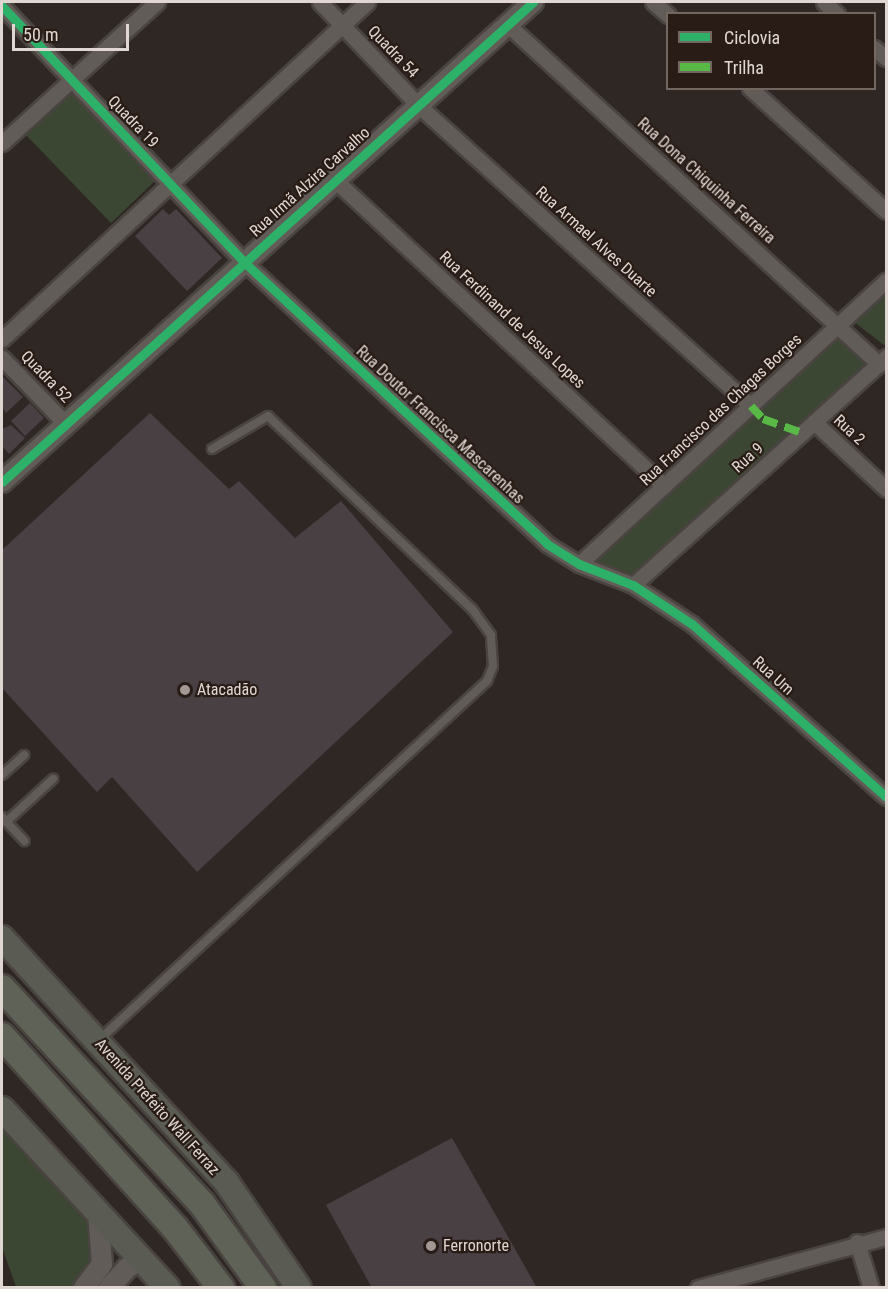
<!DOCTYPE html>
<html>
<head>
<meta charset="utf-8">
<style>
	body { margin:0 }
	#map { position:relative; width:888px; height:1289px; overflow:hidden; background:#2f2724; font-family:"Roboto Condensed",sans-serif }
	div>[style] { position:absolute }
	.green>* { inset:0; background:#3b4733 }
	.building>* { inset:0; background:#494044 }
	.roads { filter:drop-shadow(2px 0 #4a4441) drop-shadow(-2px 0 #4a4441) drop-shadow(0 2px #4a4441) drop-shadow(0 -2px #4a4441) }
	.service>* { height:8px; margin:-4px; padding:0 4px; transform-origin:4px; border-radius:4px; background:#625c58 }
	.minor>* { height:15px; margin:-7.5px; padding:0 7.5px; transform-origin:7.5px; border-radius:7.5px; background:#625c58 }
	.tertiary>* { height:20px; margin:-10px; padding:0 10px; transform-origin:10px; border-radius:10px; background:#625c58 }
	.primary>* { height:24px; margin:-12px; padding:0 12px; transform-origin:12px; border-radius:12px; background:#5a5c53 }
	.trunk>* { height:26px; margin:-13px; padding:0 13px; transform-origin:13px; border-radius:13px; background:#5e6257 }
	.quiet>* { height:8px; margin-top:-4px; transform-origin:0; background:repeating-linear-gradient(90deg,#58b947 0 15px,transparent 0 23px) }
	.cycleway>* { height:9px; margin:-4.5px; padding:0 4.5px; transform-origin:4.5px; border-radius:4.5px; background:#2db169 }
	.dots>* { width:16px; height:16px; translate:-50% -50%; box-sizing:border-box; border:3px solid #291c16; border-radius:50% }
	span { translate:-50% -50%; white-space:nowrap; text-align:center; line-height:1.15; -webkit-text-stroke:4.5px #291c16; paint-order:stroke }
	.street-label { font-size:16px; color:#e0d7d2 }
	.poi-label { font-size:16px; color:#e0d7d2 }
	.left { translate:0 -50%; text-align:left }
	.frame { position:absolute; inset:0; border:3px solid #e0d7d2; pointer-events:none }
	.legend { position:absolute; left:666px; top:12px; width:210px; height:78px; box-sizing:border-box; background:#291c16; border:2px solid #726761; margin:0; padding:8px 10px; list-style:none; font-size:18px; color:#e0d7d2 }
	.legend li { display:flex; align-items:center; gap:12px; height:30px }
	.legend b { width:30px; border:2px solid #726761 }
	.scale { position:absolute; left:12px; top:24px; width:117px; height:27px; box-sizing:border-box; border:3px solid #e0d7d2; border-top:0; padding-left:8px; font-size:18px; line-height:21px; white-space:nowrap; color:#e0d7d2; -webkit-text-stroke:4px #291c16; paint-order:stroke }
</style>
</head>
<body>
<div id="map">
	<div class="green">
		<i style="clip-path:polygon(69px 90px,156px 180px,111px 223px,24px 133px)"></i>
		<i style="clip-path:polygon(886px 293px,886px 343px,884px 345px,854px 322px)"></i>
		<i style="clip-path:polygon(837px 336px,871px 366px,638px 576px,594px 561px)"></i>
		<i style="clip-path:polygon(2px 1124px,89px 1219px,95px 1268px,72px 1287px,16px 1287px,2px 1247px)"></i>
	</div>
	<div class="building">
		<i style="clip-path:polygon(163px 209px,169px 215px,176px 209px,222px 258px,187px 291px,135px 236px)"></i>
		<i style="clip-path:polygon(3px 377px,23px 397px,6px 413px,2px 407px)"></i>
		<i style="clip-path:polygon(30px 403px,44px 418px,25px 436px,11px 421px)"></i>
		<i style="clip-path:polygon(150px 413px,229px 489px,239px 481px,295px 538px,341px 501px,453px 632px,197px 872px,112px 777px,97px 792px,2px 688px,2px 550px)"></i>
		<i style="clip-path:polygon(11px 425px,25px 438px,9px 454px,2px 446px,2px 429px)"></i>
		<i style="clip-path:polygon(452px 1138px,537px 1288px,372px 1288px,326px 1205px)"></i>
	</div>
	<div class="roads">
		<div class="service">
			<i style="left:2px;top:775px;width:30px;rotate:-42deg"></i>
			<i style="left:2px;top:817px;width:33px;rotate:47deg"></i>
			<i style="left:6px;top:822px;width:64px;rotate:-42.5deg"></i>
			<i style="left:99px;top:1040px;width:529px;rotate:-42.78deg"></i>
			<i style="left:487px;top:681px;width:16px;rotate:-68deg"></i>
			<i style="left:493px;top:666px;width:31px;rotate:-94deg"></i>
			<i style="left:491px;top:635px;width:31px;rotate:-126deg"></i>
			<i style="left:473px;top:610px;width:282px;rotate:-136.6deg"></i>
			<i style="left:268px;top:416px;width:65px;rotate:149.5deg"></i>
		</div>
		<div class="minor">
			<i style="left:320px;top:2px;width:141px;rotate:46.4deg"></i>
			<i style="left:417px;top:104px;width:450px;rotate:42.1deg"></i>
			<i style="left:653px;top:2px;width:20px;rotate:41deg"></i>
			<i style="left:824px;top:2px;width:18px;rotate:43deg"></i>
			<i style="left:2px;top:6px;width:352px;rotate:46.6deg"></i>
			<i style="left:244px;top:262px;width:414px;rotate:42.9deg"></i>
			<i style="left:547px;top:544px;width:38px;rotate:32deg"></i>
			<i style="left:579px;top:564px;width:58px;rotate:21.3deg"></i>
			<i style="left:633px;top:585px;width:71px;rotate:33.5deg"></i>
			<i style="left:692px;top:624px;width:260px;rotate:41.7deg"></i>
			<i style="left:508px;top:25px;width:503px;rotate:42.42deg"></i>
			<i style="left:874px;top:48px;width:16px;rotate:40deg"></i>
			<i style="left:750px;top:88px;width:183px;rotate:42.1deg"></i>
			<i style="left:2px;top:143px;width:210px;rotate:-42.3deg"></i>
			<i style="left:335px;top:180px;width:449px;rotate:42.9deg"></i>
			<i style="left:2px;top:339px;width:497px;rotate:-42.7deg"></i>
			<i style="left:2px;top:358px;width:89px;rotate:45.9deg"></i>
			<i style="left:814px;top:422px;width:98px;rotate:42.9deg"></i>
			<i style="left:579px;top:564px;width:418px;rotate:-42.7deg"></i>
			<i style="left:633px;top:585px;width:341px;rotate:-42deg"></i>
			<i style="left:857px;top:1242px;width:48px;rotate:73.1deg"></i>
			<i style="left:698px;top:1288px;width:195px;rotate:-15.2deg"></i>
		</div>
		<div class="tertiary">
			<i style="left:2px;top:482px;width:716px;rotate:-42.11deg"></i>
			<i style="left:84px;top:1288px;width:30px;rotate:-53deg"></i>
			<i style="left:102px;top:1264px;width:52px;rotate:-94.4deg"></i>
			<i style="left:109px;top:1288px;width:27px;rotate:-48deg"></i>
			<i style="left:127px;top:1268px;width:13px;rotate:-32deg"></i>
			<i style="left:138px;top:1261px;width:8px;rotate:14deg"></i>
		</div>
		<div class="primary">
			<i style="left:2px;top:938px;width:333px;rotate:47.4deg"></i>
			<i style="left:227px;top:1183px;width:127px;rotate:55.6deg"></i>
			<i style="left:2px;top:1109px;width:244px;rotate:47.2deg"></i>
		</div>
		<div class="trunk">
			<i style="left:2px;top:988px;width:294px;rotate:47.2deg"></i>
			<i style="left:202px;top:1204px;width:104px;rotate:54deg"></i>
			<i style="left:2px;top:1036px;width:258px;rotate:48deg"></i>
			<i style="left:175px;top:1228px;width:76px;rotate:52.5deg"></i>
		</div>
	</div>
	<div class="quiet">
		<i style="left:751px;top:406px;width:18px;rotate:47deg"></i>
		<i style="left:763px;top:419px;width:41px;rotate:19.7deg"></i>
	</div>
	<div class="cycleway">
		<i style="left:2px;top:6px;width:352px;rotate:46.6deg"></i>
		<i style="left:244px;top:262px;width:414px;rotate:42.9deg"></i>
		<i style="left:547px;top:544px;width:38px;rotate:32deg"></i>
		<i style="left:579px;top:564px;width:58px;rotate:21.3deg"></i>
		<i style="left:633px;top:585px;width:71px;rotate:33.5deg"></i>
		<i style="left:692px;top:624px;width:260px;rotate:41.7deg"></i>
		<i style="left:2px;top:482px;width:716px;rotate:-42.11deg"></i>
	</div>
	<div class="dots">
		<i style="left:185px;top:690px;background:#a29995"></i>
		<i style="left:431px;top:1246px;background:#a29995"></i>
	</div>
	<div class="street-label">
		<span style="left:393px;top:52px;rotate:46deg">Quadra 54</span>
		<span style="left:133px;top:122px;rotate:46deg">Quadra 19</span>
		<span style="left:706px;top:181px;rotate:42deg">Rua Dona Chiquinha Ferreira</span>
		<span style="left:310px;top:182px;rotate:-42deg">Rua Irmã Alzira Carvalho</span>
		<span style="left:596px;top:242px;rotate:42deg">Rua Armael Alves Duarte</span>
		<span style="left:512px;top:320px;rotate:43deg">Rua Ferdinand de Jesus Lopes</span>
		<span style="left:46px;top:377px;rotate:46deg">Quadra 52</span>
		<span style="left:721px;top:410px;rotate:-43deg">Rua Francisco das Chagas Borges</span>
		<span style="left:440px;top:425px;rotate:43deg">Rua Doutor Francisca Mascarenhas</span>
		<span style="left:849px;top:430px;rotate:43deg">Rua 2</span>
		<span style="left:748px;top:458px;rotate:-42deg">Rua 9</span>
		<span style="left:773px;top:676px;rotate:42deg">Rua Um</span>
		<span style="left:157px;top:1107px;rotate:48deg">Avenida Prefeito Wall Ferraz</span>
	</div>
	<div class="poi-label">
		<span class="left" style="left:197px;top:690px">Atacadão</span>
		<span class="left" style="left:443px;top:1246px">Ferronorte</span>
	</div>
	<div class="frame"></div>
	<ul class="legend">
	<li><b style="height:8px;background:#2db169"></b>Ciclovia</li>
	<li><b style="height:8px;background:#58b947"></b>Trilha</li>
	</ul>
	<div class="scale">50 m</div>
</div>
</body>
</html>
